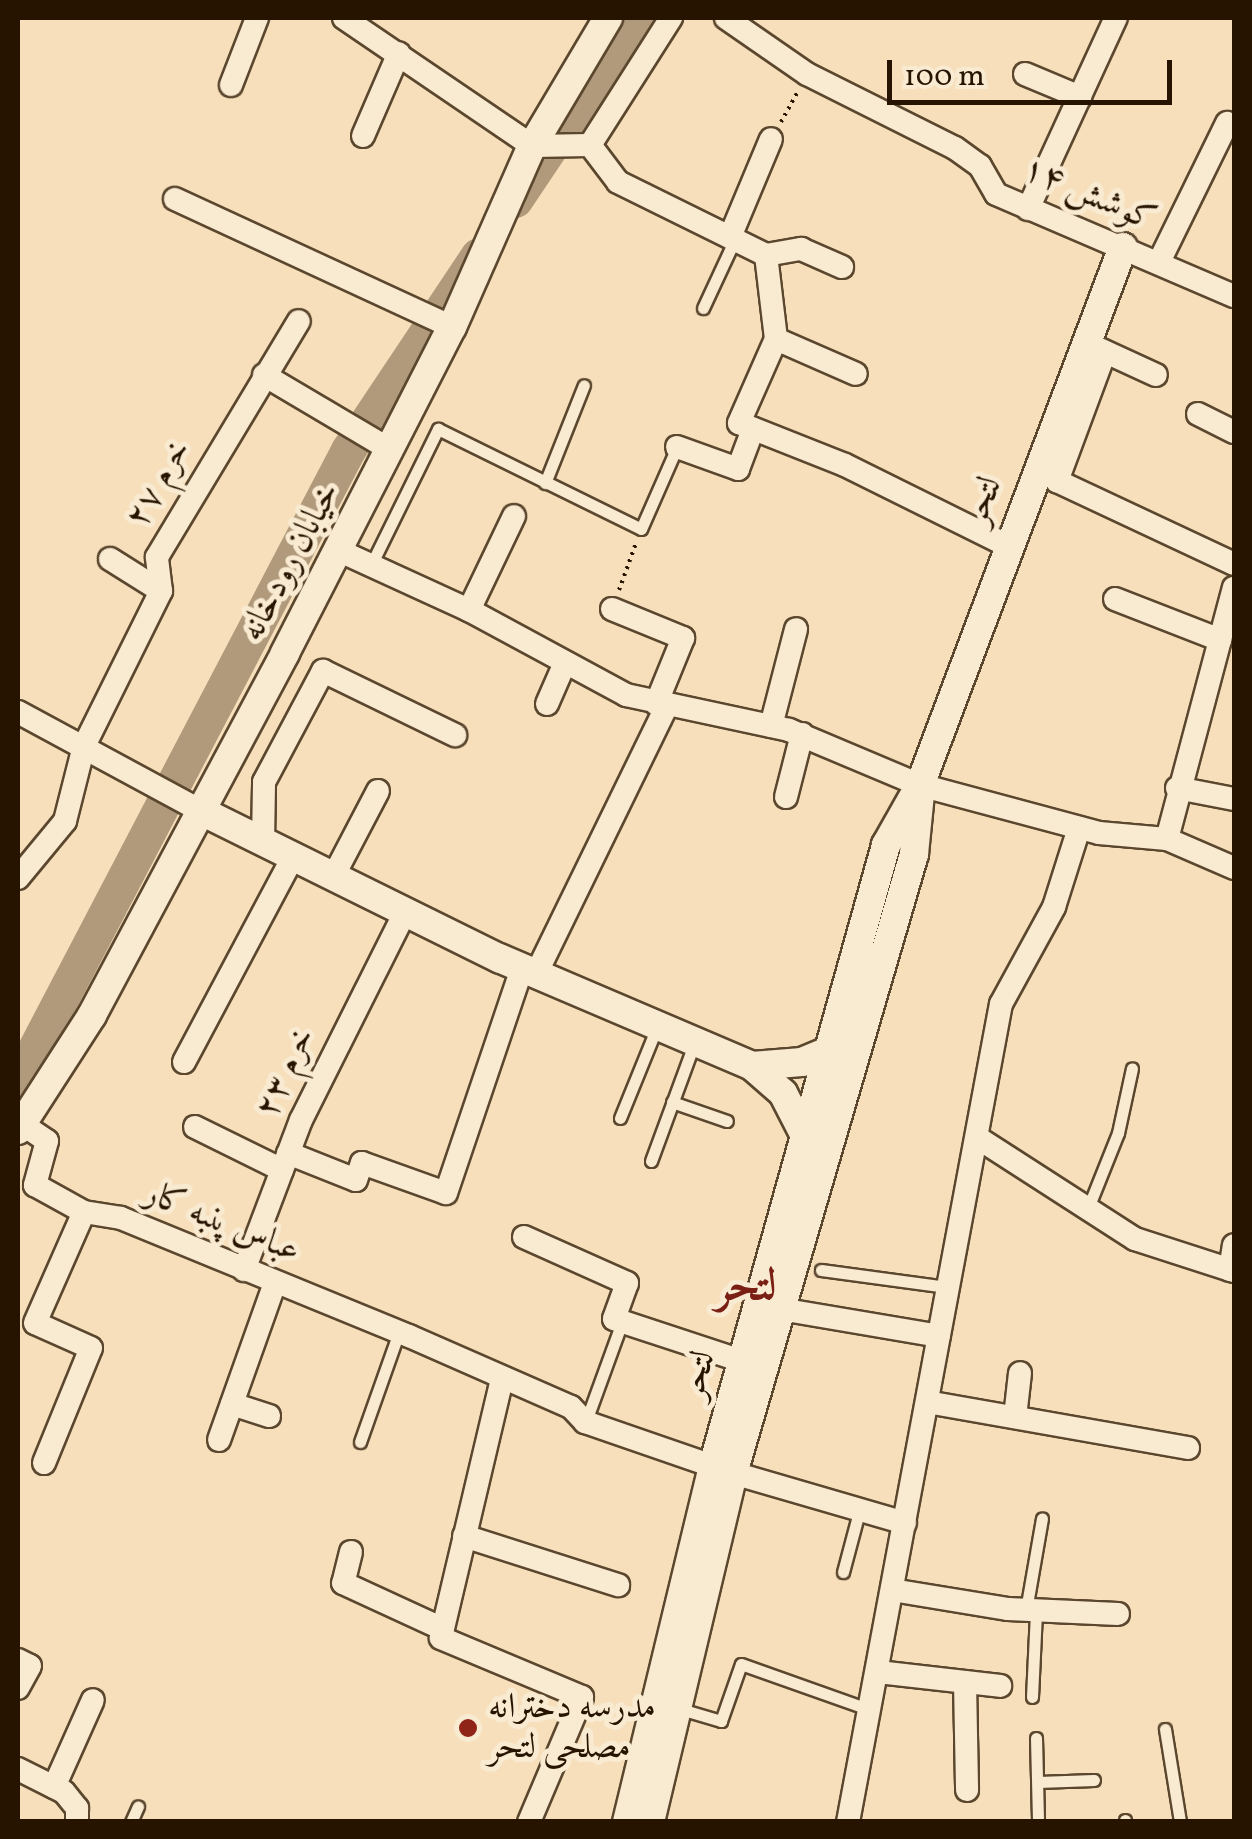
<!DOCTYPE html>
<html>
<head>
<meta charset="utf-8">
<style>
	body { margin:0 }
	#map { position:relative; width:1252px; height:1839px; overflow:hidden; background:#f6dfba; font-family:Vollkorn,Amiri,serif }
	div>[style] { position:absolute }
	.river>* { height:35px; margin:-17.5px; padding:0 17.5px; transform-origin:17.5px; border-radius:17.5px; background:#b09a7b }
	.path>* { height:4px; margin-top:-2px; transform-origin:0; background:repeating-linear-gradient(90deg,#271400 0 2.5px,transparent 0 7.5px) }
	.roads { filter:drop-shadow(2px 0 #5b472e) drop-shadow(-2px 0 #5b472e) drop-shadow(0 2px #5b472e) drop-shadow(0 -2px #5b472e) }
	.service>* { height:11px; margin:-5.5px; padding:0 5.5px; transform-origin:5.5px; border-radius:5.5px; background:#f9ead2 }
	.minor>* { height:22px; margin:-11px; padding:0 11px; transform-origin:11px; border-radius:11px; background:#f9ead2 }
	.tertiary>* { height:28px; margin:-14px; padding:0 14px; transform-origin:14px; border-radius:14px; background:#f9ead2 }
	.dots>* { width:28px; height:28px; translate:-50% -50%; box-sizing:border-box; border:5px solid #f9ead2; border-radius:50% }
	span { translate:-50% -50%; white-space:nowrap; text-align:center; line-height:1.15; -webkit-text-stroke:10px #f9ead2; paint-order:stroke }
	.street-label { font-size:35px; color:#271400 }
	.poi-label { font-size:35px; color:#271400 }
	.left { translate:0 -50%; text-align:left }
	.district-label { font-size:45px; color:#7a1f14; font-weight:700 }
	.frame { position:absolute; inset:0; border:20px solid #271400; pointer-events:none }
	.scale { position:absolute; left:887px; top:60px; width:285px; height:45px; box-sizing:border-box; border:5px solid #271400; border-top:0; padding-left:12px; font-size:30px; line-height:35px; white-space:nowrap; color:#271400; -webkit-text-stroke:8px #f9ead2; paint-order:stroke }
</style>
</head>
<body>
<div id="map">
	<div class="river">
		<i style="left:515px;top:200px;width:219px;rotate:-56.2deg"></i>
		<i style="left:18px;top:1081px;width:712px;rotate:-62.39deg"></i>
		<i style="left:348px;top:450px;width:234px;rotate:-56.3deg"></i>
	</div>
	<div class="path">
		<i style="left:781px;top:122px;width:35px;rotate:-61deg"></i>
		<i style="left:619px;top:590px;width:50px;rotate:-70.1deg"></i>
	</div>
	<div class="roads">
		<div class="service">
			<i style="left:703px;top:308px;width:76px;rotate:-65.1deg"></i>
			<i style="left:545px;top:483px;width:105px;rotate:-68.3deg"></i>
			<i style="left:371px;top:565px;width:152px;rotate:-63.8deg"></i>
			<i style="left:438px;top:429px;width:226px;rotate:26.2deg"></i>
			<i style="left:641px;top:529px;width:90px;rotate:-66.3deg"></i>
			<i style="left:672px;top:1102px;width:58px;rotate:19.1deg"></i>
			<i style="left:620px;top:1118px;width:98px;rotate:-67.9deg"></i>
			<i style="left:651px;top:1161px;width:125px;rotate:-69.8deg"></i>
			<i style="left:1088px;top:1208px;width:81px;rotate:-68.2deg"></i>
			<i style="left:1118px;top:1133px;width:66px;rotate:-77.8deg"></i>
			<i style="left:821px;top:1270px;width:127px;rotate:7.7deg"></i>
			<i style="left:586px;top:1421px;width:105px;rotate:-70deg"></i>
			<i style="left:360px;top:1442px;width:117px;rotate:-70.5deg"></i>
			<i style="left:843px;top:1572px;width:62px;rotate:-75.1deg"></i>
			<i style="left:1026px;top:1610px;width:93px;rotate:-80.1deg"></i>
			<i style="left:1032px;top:1697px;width:86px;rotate:-87.3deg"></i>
			<i style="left:677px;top:1708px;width:46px;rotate:16.5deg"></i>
			<i style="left:721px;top:1721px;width:60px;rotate:-70.7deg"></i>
			<i style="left:741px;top:1664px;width:138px;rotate:19.5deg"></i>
			<i style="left:1165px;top:1729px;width:94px;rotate:80.8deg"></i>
			<i style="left:1036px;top:1738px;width:84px;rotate:88.6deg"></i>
			<i style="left:1038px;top:1782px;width:56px;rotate:-2deg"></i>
			<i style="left:1125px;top:1820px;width:2px;rotate:90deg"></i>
			<i style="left:131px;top:1822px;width:17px;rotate:-66deg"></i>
		</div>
		<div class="minor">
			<i style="left:344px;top:18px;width:227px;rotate:34.2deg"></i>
			<i style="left:532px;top:146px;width:58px;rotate:-1deg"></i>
			<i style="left:590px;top:145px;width:151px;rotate:-57.5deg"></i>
			<i style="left:726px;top:18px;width:98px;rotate:34.7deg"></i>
			<i style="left:807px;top:74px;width:165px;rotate:26.6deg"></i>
			<i style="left:955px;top:148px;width:31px;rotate:36deg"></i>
			<i style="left:980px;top:166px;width:32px;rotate:60deg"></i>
			<i style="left:996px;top:194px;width:259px;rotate:23.2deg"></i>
			<i style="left:1025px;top:74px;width:60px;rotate:22.7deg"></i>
			<i style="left:231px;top:85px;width:72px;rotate:-68.8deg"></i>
			<i style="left:363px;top:136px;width:90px;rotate:-66.6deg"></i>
			<i style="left:590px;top:145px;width:46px;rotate:52.9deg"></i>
			<i style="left:618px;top:182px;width:165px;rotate:26.3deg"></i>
			<i style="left:766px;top:255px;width:85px;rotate:83.2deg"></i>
			<i style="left:776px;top:339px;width:92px;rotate:113.8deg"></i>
			<i style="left:739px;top:423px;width:114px;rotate:21.6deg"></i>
			<i style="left:845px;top:465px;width:180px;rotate:26.4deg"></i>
			<i style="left:175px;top:199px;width:305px;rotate:24.8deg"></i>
			<i style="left:1028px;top:209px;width:210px;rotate:-65.3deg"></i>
			<i style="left:730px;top:237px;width:106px;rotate:-67.3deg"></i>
			<i style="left:766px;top:255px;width:36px;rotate:-10deg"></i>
			<i style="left:801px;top:249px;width:45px;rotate:23.7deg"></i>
			<i style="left:1159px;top:262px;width:155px;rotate:-63.9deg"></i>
			<i style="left:776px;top:339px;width:87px;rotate:23.6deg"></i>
			<i style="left:1095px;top:347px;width:67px;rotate:24.7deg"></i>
			<i style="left:1105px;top:352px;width:138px;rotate:110.4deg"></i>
			<i style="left:1057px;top:481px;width:195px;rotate:25.1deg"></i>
			<i style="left:264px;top:375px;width:147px;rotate:30.6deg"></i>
			<i style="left:1198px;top:414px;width:40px;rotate:26.6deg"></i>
			<i style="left:677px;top:447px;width:65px;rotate:19.8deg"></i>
			<i style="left:738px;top:469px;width:43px;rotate:-69.4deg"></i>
			<i style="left:340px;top:551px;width:142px;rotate:24.6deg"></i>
			<i style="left:469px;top:610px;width:179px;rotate:28.4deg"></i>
			<i style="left:626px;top:695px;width:167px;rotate:12.1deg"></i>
			<i style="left:789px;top:730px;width:142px;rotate:22.8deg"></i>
			<i style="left:920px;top:785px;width:185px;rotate:15deg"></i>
			<i style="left:1099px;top:833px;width:68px;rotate:5deg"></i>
			<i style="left:1167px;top:839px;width:73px;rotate:23.4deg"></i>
			<i style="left:110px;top:559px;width:60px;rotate:32.1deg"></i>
			<i style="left:1115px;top:599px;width:113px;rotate:21.3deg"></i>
			<i style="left:612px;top:609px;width:77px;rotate:22.2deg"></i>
			<i style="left:683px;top:638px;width:71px;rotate:112.2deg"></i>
			<i style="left:469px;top:610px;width:104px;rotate:-64.4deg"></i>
			<i style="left:547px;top:704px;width:43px;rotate:-66.4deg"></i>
			<i style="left:18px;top:712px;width:206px;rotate:28.4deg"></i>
			<i style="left:771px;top:726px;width:100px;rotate:-75.5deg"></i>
			<i style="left:1177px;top:788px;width:58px;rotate:10.9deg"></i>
			<i style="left:786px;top:797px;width:65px;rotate:-75.7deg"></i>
			<i style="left:1167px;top:839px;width:260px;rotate:-75.1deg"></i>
			<i style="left:263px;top:842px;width:60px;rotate:-89deg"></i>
			<i style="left:264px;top:782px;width:126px;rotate:-62deg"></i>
			<i style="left:323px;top:671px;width:147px;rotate:25.9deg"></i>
			<i style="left:333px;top:877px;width:97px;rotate:-62.4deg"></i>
			<i style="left:18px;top:878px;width:74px;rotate:-50.5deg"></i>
			<i style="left:65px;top:821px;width:77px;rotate:-75.8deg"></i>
			<i style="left:84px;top:746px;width:173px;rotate:-63.6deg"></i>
			<i style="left:161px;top:591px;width:34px;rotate:-97deg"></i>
			<i style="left:157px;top:557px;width:275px;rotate:-59deg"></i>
			<i style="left:536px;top:974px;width:297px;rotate:-64deg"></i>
			<i style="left:184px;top:1062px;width:232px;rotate:-62deg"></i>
			<i style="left:22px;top:1124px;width:30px;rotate:34deg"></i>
			<i style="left:47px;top:1141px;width:46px;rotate:105.3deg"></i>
			<i style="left:35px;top:1185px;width:56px;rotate:28.9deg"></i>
			<i style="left:84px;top:1212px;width:37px;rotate:9deg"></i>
			<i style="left:121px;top:1218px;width:311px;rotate:22.3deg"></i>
			<i style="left:409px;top:1336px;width:177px;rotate:23.7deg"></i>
			<i style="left:571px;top:1407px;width:21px;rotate:47deg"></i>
			<i style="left:585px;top:1422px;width:135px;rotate:19deg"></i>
			<i style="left:195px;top:1127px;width:97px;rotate:26.3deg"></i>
			<i style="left:978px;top:1138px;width:187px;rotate:32.8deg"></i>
			<i style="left:1135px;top:1239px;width:104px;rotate:17.9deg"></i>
			<i style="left:288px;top:1153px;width:73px;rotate:21.7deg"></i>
			<i style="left:356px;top:1180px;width:18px;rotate:-71deg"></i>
			<i style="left:362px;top:1163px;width:89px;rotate:19.7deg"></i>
			<i style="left:446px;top:1193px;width:237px;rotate:-71.3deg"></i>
			<i style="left:524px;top:1237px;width:113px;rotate:24.1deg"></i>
			<i style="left:627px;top:1283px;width:38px;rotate:110deg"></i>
			<i style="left:614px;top:1319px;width:135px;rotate:18.2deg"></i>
			<i style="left:244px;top:1270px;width:160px;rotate:-69.2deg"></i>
			<i style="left:301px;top:1120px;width:233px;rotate:-63.4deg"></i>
			<i style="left:1230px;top:1270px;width:25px;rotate:-81deg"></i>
			<i style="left:780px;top:1309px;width:161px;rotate:9.6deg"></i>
			<i style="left:502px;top:1379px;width:266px;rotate:103.3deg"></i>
			<i style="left:441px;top:1638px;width:153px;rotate:22.7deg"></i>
			<i style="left:582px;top:1697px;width:136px;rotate:113deg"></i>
			<i style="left:927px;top:1402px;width:265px;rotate:10deg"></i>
			<i style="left:232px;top:1404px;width:39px;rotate:18deg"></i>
			<i style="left:1015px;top:1417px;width:44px;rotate:-83.5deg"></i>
			<i style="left:219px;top:1440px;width:167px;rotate:-70.4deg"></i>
			<i style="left:44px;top:1463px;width:124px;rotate:-67.8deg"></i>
			<i style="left:91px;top:1348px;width:61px;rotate:-155.9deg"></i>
			<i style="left:35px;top:1323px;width:121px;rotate:-66.2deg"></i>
			<i style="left:733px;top:1473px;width:179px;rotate:16.2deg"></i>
			<i style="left:464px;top:1536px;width:162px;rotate:17.7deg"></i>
			<i style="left:351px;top:1552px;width:32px;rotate:104deg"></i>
			<i style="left:343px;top:1583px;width:110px;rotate:24.7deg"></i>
			<i style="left:892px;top:1590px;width:118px;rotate:9.3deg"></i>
			<i style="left:1008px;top:1609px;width:110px;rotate:2.6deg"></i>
			<i style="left:18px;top:1660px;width:13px;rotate:27deg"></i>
			<i style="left:30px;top:1666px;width:25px;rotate:119deg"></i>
			<i style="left:878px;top:1672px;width:123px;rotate:6.5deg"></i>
			<i style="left:965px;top:1682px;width:108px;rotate:88.9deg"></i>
			<i style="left:18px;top:1769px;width:51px;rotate:26.6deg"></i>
			<i style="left:64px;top:1792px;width:21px;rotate:51deg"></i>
			<i style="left:77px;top:1808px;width:14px;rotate:90deg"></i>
			<i style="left:54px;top:1787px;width:95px;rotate:-65.9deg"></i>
			<i style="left:848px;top:1822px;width:832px;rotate:-79.41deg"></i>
			<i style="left:1001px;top:1004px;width:111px;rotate:-61.3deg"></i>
			<i style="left:1054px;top:907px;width:83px;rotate:-72.4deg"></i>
		</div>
		<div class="tertiary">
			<i style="left:199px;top:810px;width:335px;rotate:26.3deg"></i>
			<i style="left:499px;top:958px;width:275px;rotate:23.1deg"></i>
			<i style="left:752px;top:1066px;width:50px;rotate:-4.6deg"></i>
			<i style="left:802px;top:1062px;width:30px;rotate:-23deg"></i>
			<i style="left:752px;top:1066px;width:41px;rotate:41.1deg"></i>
			<i style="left:783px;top:1093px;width:44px;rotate:62.9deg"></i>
			<i style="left:18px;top:1130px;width:137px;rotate:-57.2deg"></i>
			<i style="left:92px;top:1015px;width:410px;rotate:-61.9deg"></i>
			<i style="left:285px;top:653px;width:366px;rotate:-62.9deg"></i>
			<i style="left:452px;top:327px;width:198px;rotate:-66.2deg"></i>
			<i style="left:532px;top:146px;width:149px;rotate:-59.3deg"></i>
			<i style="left:627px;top:1822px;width:366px;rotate:-76.4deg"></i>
			<i style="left:713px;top:1466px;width:645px;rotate:-74.43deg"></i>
			<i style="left:886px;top:845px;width:69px;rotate:-60.5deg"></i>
			<i style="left:920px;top:785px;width:575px;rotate:-69.33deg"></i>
			<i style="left:650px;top:1822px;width:359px;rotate:-76.6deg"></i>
			<i style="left:733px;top:1473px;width:645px;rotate:-73.7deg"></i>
			<i style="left:914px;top:854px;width:60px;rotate:-84.3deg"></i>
		</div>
	</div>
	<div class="dots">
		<i style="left:468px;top:1728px;background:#8f2418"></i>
	</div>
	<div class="street-label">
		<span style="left:1089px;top:195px;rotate:23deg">کوشش ۱۴</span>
		<span style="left:159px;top:484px;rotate:-60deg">خرم ۲۷</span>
		<span style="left:984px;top:501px;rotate:-69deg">لتحر</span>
		<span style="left:291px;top:562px;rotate:-62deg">خیابان رودخانه</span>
		<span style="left:286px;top:1073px;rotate:-65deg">خرم ۲۳</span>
		<span style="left:222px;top:1223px;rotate:22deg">عباس پنبه کار</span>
		<span style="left:699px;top:1375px;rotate:-74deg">لتحر</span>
	</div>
	<div class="poi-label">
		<span class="left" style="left:488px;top:1728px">مدرسه دخترانه<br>مصلحی لتحر</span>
	</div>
	<div class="district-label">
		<span style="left:746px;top:1288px">لتحر</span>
	</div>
	<div class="frame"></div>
	<div class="scale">100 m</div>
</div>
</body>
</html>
